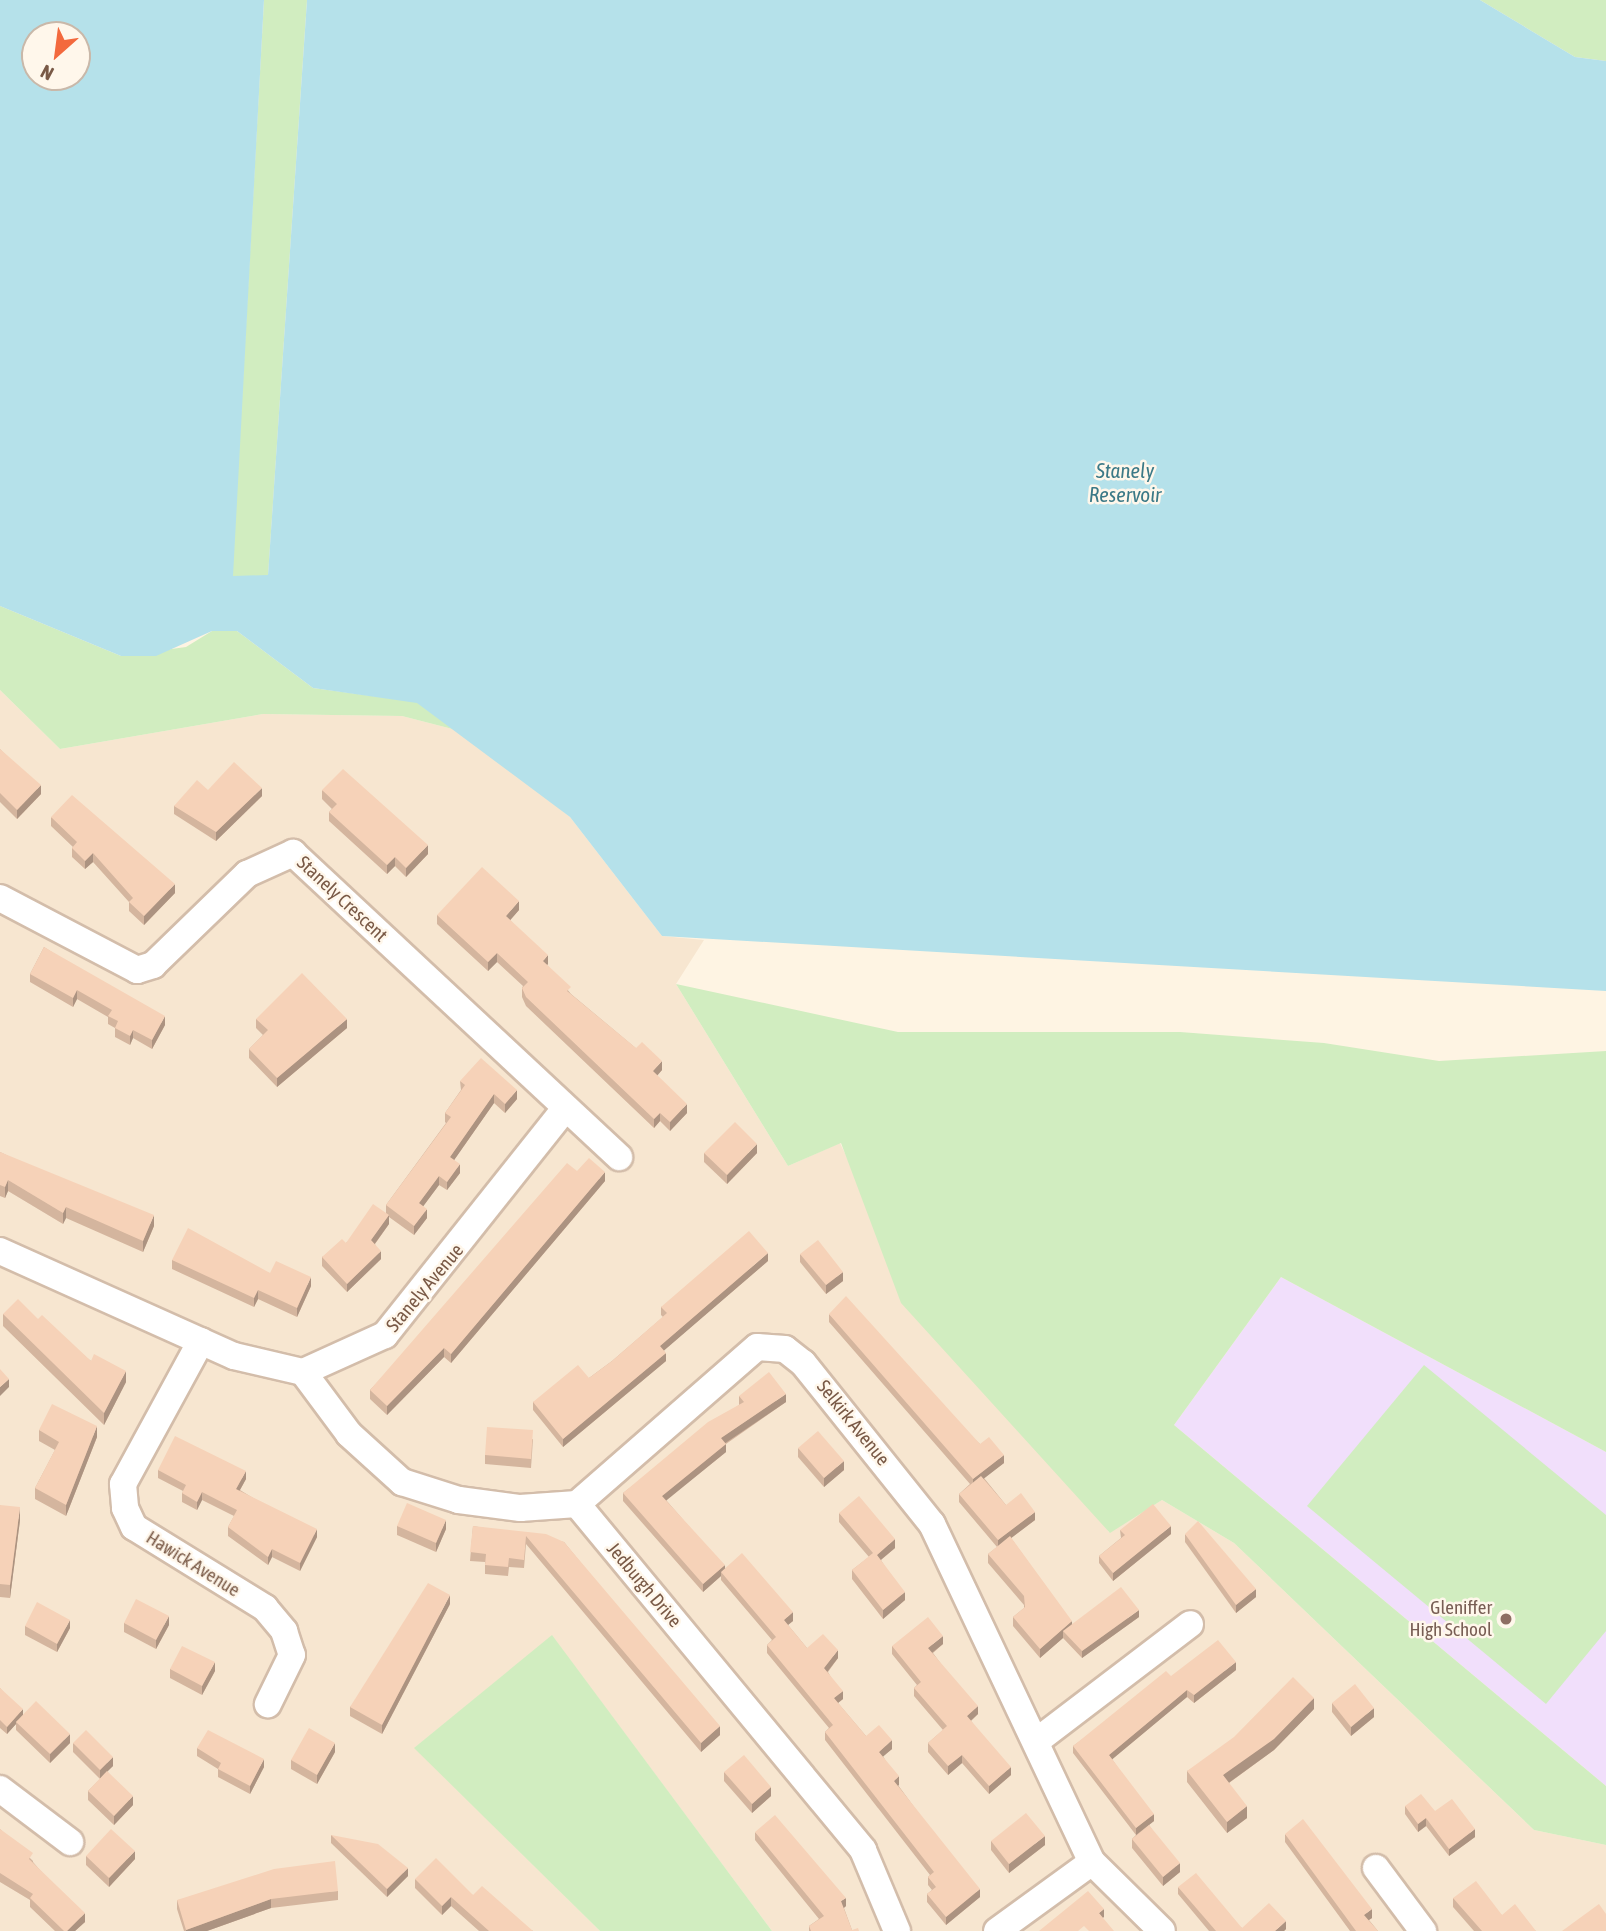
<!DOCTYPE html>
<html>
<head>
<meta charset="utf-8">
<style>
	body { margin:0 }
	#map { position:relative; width:1606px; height:1931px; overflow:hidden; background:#fef4e3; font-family:"Asap Condensed",sans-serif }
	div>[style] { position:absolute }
	.residential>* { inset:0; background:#f7e6d0 }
	.education>* { inset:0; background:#f1dffb }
	.green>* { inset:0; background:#d1edc0 }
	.water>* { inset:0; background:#b5e1ea }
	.roads { filter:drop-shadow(2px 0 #d3bdaa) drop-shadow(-2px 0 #d3bdaa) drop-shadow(0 2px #d3bdaa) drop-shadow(0 -2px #d3bdaa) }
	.minor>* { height:26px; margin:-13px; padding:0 13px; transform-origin:13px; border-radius:13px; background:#fff }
	.wall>* { inset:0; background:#d4b59e }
	.shaded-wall>* { inset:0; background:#ac9381 }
	.building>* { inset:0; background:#f6d2b8 }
	.dots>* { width:19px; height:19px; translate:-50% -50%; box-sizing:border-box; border:4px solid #fff7eb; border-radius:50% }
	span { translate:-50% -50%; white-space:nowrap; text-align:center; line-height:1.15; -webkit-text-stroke:5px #fff7eb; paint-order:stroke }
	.street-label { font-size:19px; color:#795946 }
	.education-label { font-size:19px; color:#785e54 }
	.right { translate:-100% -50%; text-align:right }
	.water-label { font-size:21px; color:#3b7987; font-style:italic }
	.north { position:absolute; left:21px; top:21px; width:70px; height:70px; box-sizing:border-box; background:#fff7eb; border:2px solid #c9b8a9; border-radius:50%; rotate:208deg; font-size:19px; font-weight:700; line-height:28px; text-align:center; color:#795946 }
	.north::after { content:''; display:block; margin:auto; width:24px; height:32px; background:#f3693d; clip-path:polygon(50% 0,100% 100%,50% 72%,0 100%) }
</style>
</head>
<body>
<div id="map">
	<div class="residential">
		<i style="clip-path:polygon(0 690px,60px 749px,263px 714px,402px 716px,464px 732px,570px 817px,662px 936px,704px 940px,676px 984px,788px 1166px,840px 1143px,862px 1189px,1109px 1532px,1162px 1500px,1234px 1543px,1534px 1830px,1606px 1845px,1606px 1931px,772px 1931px,552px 1636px,415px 1748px,600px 1931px,0 1931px)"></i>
	</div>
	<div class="education">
		<i style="clip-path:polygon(1281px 1277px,1606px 1452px,1606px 1786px,1174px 1425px)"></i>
	</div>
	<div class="green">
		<i style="clip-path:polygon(264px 0,307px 0,268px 576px,232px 576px)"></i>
		<i style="clip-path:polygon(1480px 0,1606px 0,1606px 61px,1575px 57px)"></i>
		<i style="clip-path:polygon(0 606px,121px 656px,186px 647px,212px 631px,237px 631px,313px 688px,417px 702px,464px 732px,402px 716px,263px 714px,60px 749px,0 690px)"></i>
		<i style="clip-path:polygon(676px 984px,898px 1032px,1180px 1032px,1324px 1043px,1439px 1061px,1606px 1051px,1606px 1452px,1281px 1277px,1174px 1425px,1606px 1786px,1606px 1845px,1534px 1830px,1234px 1543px,1162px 1500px,1110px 1533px,901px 1303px,841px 1143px,788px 1166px)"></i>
		<i style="clip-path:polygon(1424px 1365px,1606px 1515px,1606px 1631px,1546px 1704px,1307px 1506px)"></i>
		<i style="clip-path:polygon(552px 1635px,772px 1931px,600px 1931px,414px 1748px)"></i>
	</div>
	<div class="water">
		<i style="clip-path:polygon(evenodd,0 0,264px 0,233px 576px,268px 575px,307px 0,1480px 0,1575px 57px,1606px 61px,1606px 991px,662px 936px,570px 817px,417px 703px,313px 688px,237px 631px,212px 631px,156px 656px,121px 656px,0 606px,0 0,35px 35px,77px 35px,77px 77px,35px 77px,35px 35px)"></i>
	</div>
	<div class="roads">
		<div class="minor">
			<i style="left:0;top:898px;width:155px;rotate:27.7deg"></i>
			<i style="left:137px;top:970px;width:17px;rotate:-17deg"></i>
			<i style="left:153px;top:965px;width:131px;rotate:-44.1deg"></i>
			<i style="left:247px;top:874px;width:51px;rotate:-24.5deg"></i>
			<i style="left:293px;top:853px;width:446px;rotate:43deg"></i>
			<i style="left:0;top:1251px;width:256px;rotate:24.2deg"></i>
			<i style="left:234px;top:1356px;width:71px;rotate:13.1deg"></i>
			<i style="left:303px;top:1372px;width:90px;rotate:-24.3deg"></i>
			<i style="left:385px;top:1335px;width:289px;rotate:-51.5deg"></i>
			<i style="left:201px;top:1341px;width:163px;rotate:118.6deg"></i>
			<i style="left:123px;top:1484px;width:24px;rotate:85deg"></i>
			<i style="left:125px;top:1508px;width:21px;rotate:65deg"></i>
			<i style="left:134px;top:1527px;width:154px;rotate:31.7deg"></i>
			<i style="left:265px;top:1608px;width:30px;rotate:50deg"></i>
			<i style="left:284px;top:1631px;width:25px;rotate:72deg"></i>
			<i style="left:292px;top:1655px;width:55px;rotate:116.1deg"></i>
			<i style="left:303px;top:1372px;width:77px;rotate:53.4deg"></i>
			<i style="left:349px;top:1434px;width:72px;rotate:42.2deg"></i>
			<i style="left:402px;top:1482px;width:60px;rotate:17.5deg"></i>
			<i style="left:459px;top:1500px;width:62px;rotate:7.5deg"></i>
			<i style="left:520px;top:1508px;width:57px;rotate:-4deg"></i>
			<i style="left:577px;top:1504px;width:449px;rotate:50.4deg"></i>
			<i style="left:863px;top:1850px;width:88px;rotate:67.2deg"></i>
			<i style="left:577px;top:1504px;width:239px;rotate:-41.1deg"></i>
			<i style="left:757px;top:1347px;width:28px;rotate:4deg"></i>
			<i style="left:785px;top:1349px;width:23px;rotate:38deg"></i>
			<i style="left:803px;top:1363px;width:206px;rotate:51.3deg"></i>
			<i style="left:932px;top:1524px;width:374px;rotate:64.7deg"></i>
			<i style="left:1092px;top:1862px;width:98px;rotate:44.6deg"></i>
			<i style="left:1038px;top:1740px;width:191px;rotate:-37.3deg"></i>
			<i style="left:0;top:1789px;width:88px;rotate:37.1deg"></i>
			<i style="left:1376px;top:1868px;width:79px;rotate:53.3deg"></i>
			<i style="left:997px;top:1931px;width:117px;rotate:-36deg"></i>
		</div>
	</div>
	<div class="wall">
		<i style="clip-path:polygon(0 749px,41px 794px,17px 819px,0 802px)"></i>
		<i style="clip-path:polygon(208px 790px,262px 796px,216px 841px,174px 814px,174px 806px)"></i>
		<i style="clip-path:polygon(322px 790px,428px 854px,406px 877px,395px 866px,387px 874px,329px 821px,329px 812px,332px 809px,322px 799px)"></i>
		<i style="clip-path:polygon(51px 817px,175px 893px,144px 925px,129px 911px,129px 902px,93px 862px,85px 869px,72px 857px,72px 848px,73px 847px,51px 826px)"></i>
		<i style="clip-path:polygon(519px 910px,510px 920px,548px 964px,547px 965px,571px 994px,662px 1070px,657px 1076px,687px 1113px,670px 1131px,660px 1121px,654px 1128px,526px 1006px,522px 997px,522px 988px,523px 986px,497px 962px,488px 971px,437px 924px,437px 915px)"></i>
		<i style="clip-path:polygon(44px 947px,165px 1025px,152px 1049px,133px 1038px,130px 1045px,115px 1037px,115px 1028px,108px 1024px,108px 1017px,77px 999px,73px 1007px,30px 982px,30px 974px)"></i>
		<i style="clip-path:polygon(256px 1019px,347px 1028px,277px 1087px,249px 1058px,249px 1049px,263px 1035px,256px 1028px)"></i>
		<i style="clip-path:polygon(460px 1081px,517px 1099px,505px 1113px,494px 1103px,454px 1160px,460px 1173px,447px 1190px,439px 1185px,423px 1206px,427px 1218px,414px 1235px,389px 1217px,389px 1224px,375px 1244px,381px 1259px,347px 1292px,322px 1266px,322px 1257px,346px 1243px,386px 1213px,386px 1205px,446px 1123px,445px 1122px,445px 1113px,461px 1090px)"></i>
		<i style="clip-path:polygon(0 1152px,154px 1226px,143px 1252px,66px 1218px,63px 1224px,8px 1191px,5px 1198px,0 1196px)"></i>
		<i style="clip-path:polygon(704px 1153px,757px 1153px,727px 1184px,704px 1162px)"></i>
		<i style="clip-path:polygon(577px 1171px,605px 1181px,451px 1363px,444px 1357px,387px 1415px,370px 1399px,370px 1390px)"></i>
		<i style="clip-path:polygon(800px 1254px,843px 1281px,826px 1294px,800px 1262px)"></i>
		<i style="clip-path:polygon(172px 1260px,270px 1273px,311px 1286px,297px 1317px,258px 1299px,254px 1307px,172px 1269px)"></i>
		<i style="clip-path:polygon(768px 1261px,664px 1350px,666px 1361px,563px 1447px,533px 1410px,533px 1402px,589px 1378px,612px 1361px,663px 1317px,661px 1315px,661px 1307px)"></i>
		<i style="clip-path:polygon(3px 1314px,38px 1319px,91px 1361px,126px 1382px,104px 1425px,3px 1326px)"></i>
		<i style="clip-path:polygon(829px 1314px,980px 1444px,1004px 1463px,984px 1478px,1006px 1505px,1035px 1520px,1011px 1538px,1072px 1624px,1139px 1617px,1082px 1658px,1063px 1638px,1040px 1658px,1013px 1626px,1013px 1617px,1024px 1608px,1024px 1605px,988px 1563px,988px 1554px,997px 1547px,959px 1502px,959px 1494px,970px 1484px,829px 1322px)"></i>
		<i style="clip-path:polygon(739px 1396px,786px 1402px,726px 1444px,726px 1452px,666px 1500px,725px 1568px,793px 1621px,788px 1625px,807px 1648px,838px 1658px,828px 1672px,843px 1699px,838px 1703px,866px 1736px,892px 1749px,883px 1756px,899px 1785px,898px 1785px,980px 1897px,946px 1925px,927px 1902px,927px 1894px,932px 1890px,928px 1885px,928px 1877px,930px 1875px,825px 1740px,825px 1732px,829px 1728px,767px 1653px,767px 1645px,772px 1640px,721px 1580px,721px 1576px,703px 1592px,623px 1501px,623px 1493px,739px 1405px)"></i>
		<i style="clip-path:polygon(39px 1430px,97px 1437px,66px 1516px,35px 1499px,35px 1488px,55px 1450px,39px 1441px)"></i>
		<i style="clip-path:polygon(533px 1439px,531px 1468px,485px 1464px,485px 1455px)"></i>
		<i style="clip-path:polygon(798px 1448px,844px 1470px,824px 1487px,798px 1457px)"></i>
		<i style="clip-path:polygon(158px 1470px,246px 1479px,240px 1490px,317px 1537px,300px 1571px,272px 1557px,268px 1565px,228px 1536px,228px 1527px,234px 1516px,202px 1500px,197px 1510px,182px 1502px,182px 1493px,183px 1491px,158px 1478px)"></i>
		<i style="clip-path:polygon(0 1505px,20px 1520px,10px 1598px,0 1597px)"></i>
		<i style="clip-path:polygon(839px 1513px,895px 1548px,881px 1560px,905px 1600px,883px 1619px,852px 1579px,852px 1570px,869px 1557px,839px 1522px)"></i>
		<i style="clip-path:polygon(397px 1526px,446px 1529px,436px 1552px,397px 1535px)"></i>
		<i style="clip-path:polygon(473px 1526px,564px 1542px,720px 1735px,701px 1752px,526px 1544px,524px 1568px,509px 1567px,508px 1576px,485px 1574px,485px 1562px,470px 1561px)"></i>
		<i style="clip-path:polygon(1120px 1530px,1171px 1534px,1113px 1581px,1099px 1563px,1099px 1556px,1121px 1538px)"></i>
		<i style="clip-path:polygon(1185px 1534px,1256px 1597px,1236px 1613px,1185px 1542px)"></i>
		<i style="clip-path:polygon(450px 1604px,382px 1734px,350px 1716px,350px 1707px)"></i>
		<i style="clip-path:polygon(124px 1623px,169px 1625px,156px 1649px,124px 1632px)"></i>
		<i style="clip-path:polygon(25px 1626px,70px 1628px,57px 1652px,25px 1635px)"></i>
		<i style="clip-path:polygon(943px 1644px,933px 1653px,978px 1714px,971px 1721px,1011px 1775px,989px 1794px,962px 1763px,948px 1775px,928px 1752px,928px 1743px,943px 1730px,914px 1696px,914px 1688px,917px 1685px,892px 1654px,892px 1646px)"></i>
		<i style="clip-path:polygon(170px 1669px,215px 1671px,202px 1695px,170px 1678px)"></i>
		<i style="clip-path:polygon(1236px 1670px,1194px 1703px,1187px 1697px,1112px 1759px,1154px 1821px,1149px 1825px,1180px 1872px,1163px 1886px,1132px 1848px,1132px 1839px,1136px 1835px,1073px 1753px,1073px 1746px,1171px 1676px)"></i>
		<i style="clip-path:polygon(0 1688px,23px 1715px,70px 1743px,50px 1763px,16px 1730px,16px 1724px,7px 1734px,0 1728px)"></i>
		<i style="clip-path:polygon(1332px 1703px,1374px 1717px,1351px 1736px,1332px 1712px)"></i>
		<i style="clip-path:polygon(1314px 1709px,1274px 1750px,1229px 1783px,1247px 1818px,1227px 1833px,1187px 1782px,1187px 1771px)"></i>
		<i style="clip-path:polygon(73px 1743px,113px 1766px,107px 1771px,133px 1805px,114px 1825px,88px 1800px,88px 1791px,100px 1779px,73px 1752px)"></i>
		<i style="clip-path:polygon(197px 1748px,264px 1767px,250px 1794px,218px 1777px,218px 1769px,197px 1756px)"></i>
		<i style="clip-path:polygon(335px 1752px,317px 1784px,291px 1769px,291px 1760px)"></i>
		<i style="clip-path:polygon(724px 1772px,771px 1796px,752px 1813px,724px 1781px)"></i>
		<i style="clip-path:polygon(1405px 1806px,1435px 1811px,1475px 1837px,1449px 1856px,1426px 1826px,1418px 1832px,1405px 1814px)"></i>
		<i style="clip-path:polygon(0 1829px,33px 1861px,33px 1862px,85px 1922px,75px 1931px,55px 1931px,30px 1907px,30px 1900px,0 1882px)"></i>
		<i style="clip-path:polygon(755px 1832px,846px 1906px,844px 1908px,852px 1930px,859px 1931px,809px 1931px,809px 1926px,819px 1919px,755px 1840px)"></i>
		<i style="clip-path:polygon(1285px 1834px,1372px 1918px,1369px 1920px,1378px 1931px,1350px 1931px,1285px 1842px)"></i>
		<i style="clip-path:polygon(331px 1835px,408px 1876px,387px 1897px,331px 1843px)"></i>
		<i style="clip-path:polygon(991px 1841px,1045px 1845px,1009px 1873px,991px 1850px)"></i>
		<i style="clip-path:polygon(86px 1856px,135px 1859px,109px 1887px,86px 1865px)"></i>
		<i style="clip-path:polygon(415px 1879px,473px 1895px,533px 1931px,479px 1931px,451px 1906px,442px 1915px,415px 1888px)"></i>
		<i style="clip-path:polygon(1178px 1887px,1242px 1928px,1286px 1929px,1284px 1931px,1209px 1931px,1178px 1894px)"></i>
		<i style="clip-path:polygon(338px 1891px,338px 1900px,271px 1908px,207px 1931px,184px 1931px,177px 1909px,177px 1900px)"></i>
		<i style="clip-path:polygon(1453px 1898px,1502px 1915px,1536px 1931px,1474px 1931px,1453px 1907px)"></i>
	</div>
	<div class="shaded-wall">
		<i style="clip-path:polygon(41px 785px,41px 794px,17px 819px,17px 810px)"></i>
		<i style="clip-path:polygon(262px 788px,262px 796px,216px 841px,216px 832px)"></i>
		<i style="clip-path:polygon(428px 845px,428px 854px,406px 877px,406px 868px)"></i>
		<i style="clip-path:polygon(93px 853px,93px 862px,85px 869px,85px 861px)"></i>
		<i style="clip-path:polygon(395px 857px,395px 866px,387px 874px,387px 865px)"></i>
		<i style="clip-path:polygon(175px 884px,175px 893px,144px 925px,144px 916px)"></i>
		<i style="clip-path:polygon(519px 901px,519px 910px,506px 925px,506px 916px)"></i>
		<i style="clip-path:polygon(497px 953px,497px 962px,488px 971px,488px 962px)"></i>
		<i style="clip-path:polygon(548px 955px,548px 964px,543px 969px,543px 961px)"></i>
		<i style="clip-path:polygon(77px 990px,77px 999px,73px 1007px,73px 998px)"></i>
		<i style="clip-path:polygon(165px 1016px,165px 1025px,152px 1049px,152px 1040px)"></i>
		<i style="clip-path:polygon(347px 1019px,347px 1028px,277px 1087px,277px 1078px)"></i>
		<i style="clip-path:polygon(133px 1030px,133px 1038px,130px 1045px,130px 1036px)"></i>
		<i style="clip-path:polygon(662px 1061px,662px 1070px,653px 1080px,653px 1071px)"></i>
		<i style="clip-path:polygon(517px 1090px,517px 1099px,505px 1113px,505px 1104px)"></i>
		<i style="clip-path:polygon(494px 1094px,494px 1103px,450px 1166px,450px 1157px)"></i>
		<i style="clip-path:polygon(687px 1104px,687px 1113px,670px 1131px,670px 1122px)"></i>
		<i style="clip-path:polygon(660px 1113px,660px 1121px,654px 1128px,654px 1119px)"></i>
		<i style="clip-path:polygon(757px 1144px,757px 1153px,727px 1184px,727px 1175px)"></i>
		<i style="clip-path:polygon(460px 1164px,460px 1173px,447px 1190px,447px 1182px)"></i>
		<i style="clip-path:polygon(605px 1172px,605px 1181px,451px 1363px,451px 1354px)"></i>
		<i style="clip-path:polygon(439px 1176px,439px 1185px,419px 1212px,419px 1203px)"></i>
		<i style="clip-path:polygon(8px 1180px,8px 1191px,5px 1198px,5px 1187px)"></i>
		<i style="clip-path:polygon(66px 1207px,66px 1218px,63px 1224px,63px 1213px)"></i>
		<i style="clip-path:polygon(427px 1209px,427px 1218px,414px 1235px,414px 1226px)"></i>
		<i style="clip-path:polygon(154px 1215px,154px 1226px,143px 1252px,143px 1241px)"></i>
		<i style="clip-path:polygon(389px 1215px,389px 1224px,371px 1249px,371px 1240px)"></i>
		<i style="clip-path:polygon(381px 1251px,381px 1259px,347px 1292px,347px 1284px)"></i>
		<i style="clip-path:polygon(768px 1253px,768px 1261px,660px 1354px,660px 1346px)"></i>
		<i style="clip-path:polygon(843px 1272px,843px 1281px,826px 1294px,826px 1285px)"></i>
		<i style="clip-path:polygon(311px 1277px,311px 1286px,297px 1317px,297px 1308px)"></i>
		<i style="clip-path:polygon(258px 1290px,258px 1299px,254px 1307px,254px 1298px)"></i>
		<i style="clip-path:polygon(444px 1348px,444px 1357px,387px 1415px,387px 1406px)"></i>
		<i style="clip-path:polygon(666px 1353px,666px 1361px,563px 1447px,563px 1439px)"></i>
		<i style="clip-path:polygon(126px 1371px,126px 1382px,104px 1425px,104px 1413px)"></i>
		<i style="clip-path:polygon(9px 1379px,9px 1387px,0 1396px,0 1387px)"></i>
		<i style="clip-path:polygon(786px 1394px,786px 1402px,721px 1446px,721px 1438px)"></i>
		<i style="clip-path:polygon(97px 1426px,97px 1437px,66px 1516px,66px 1505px)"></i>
		<i style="clip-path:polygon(726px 1444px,726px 1452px,662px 1504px,662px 1496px)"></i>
		<i style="clip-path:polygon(1004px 1455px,1004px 1463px,973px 1487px,973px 1479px)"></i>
		<i style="clip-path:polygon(844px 1461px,844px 1470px,824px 1487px,824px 1478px)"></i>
		<i style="clip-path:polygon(246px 1471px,246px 1479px,236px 1497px,236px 1489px)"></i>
		<i style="clip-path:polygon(202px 1492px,202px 1500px,197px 1510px,197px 1502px)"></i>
		<i style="clip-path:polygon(20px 1507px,20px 1520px,10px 1598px,10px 1585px)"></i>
		<i style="clip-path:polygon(1035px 1512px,1035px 1520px,998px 1548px,998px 1540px)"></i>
		<i style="clip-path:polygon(446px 1520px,446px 1529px,436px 1552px,436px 1543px)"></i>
		<i style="clip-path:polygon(1171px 1526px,1171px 1534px,1113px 1581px,1113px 1573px)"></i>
		<i style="clip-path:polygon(317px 1529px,317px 1537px,300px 1571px,300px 1563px)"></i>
		<i style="clip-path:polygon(895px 1539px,895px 1548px,877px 1563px,877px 1555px)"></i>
		<i style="clip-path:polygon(272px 1549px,272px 1557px,268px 1565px,268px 1557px)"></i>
		<i style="clip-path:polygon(725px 1565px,725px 1573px,721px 1572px,721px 1576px,703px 1592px,703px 1584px)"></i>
		<i style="clip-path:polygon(1256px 1589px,1256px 1597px,1236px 1613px,1236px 1605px)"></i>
		<i style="clip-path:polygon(905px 1592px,905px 1600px,883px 1619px,883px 1610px)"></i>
		<i style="clip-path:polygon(450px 1595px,450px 1604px,382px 1734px,382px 1725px)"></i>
		<i style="clip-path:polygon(1139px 1610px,1139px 1617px,1082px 1658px,1082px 1651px)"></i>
		<i style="clip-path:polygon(793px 1612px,793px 1621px,784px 1628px,784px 1620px)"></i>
		<i style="clip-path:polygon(169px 1616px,169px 1625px,156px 1649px,156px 1640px)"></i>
		<i style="clip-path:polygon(70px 1620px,70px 1628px,57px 1652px,57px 1644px)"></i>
		<i style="clip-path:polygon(1072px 1621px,1072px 1630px,1063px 1631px,1063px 1638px,1040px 1658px,1040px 1649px)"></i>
		<i style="clip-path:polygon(943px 1636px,943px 1644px,928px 1656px,928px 1648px)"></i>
		<i style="clip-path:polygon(838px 1650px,838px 1658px,824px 1676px,824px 1668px)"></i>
		<i style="clip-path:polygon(215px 1662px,215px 1671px,202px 1695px,202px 1686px)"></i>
		<i style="clip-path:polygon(1236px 1662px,1236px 1670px,1194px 1703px,1194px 1695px)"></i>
		<i style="clip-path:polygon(1187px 1690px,1187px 1697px,1109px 1762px,1109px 1755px)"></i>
		<i style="clip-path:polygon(843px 1691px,843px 1699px,834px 1706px,834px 1698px)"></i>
		<i style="clip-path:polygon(1314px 1698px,1314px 1709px,1274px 1750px,1223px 1787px,1223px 1775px)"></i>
		<i style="clip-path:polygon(978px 1706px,978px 1714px,967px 1724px,967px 1716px)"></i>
		<i style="clip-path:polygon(1374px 1708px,1374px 1717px,1351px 1736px,1351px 1727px)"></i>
		<i style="clip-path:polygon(23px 1709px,23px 1716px,16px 1722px,16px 1724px,7px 1734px,7px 1727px)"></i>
		<i style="clip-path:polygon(720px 1726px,720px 1735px,701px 1752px,701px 1743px)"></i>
		<i style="clip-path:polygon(70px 1734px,70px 1743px,50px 1763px,50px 1754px)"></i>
		<i style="clip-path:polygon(892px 1740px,892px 1749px,879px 1760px,879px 1752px)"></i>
		<i style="clip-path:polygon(335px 1743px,335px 1752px,317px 1784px,317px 1775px)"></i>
		<i style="clip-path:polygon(962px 1755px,962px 1763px,948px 1775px,948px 1766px)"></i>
		<i style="clip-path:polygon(113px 1757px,113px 1766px,100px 1779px,100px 1770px)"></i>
		<i style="clip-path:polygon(264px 1759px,264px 1767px,250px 1794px,250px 1786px)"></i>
		<i style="clip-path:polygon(1011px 1767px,1011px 1775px,989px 1794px,989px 1786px)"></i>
		<i style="clip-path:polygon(899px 1776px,899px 1785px,894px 1789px,894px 1781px)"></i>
		<i style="clip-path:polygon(771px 1787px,771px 1796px,752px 1813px,752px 1804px)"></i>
		<i style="clip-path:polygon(133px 1796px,133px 1805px,114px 1825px,114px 1816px)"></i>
		<i style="clip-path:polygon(1247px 1806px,1247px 1818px,1227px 1833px,1227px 1822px)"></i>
		<i style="clip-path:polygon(1154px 1814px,1154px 1821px,1136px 1835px,1136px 1828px)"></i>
		<i style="clip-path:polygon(1426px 1818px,1426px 1826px,1418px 1832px,1418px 1824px)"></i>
		<i style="clip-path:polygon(1475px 1829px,1475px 1837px,1449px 1856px,1449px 1849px)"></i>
		<i style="clip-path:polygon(1045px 1836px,1045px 1845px,1009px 1873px,1009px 1864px)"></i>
		<i style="clip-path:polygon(135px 1851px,135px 1859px,109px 1887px,109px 1878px)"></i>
		<i style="clip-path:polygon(1180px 1863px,1180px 1872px,1163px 1886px,1163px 1877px)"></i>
		<i style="clip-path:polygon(408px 1868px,408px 1876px,387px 1897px,387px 1889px)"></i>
		<i style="clip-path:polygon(980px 1889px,980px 1897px,946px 1925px,946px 1917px)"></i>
		<i style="clip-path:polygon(451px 1897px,451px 1906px,442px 1915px,442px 1906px)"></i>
		<i style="clip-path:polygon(846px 1898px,846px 1906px,841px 1910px,841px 1901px)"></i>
		<i style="clip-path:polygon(271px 1899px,271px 1908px,207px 1931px,186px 1931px,186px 1930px)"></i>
		<i style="clip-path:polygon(1104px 1909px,1104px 1917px,1099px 1921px,1099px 1913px)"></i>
		<i style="clip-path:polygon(1372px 1909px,1372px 1918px,1364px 1923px,1364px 1915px)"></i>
		<i style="clip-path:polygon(85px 1913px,85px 1922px,75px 1931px,67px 1931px)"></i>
		<i style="clip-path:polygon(1286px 1921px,1286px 1929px,1284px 1931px,1275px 1931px)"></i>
	</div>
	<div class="building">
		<i style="clip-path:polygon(0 749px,41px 785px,17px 810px,0 793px)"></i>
		<i style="clip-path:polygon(234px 762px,262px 788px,216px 832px,174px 806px,197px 780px,208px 790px)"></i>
		<i style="clip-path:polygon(343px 769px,428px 845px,406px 868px,395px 857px,387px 865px,329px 812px,337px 804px,322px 790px)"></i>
		<i style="clip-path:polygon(72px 795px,175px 884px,144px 916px,129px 902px,133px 898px,93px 853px,85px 861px,72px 848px,77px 842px,51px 817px)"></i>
		<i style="clip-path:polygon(482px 867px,519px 901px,506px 916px,548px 955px,543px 961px,571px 987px,567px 991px,636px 1048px,642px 1042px,662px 1061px,653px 1071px,687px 1104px,670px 1122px,660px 1113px,654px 1119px,526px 997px,522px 988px,528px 982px,497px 953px,488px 962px,437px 915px)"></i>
		<i style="clip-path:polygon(44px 947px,165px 1016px,152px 1040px,133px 1030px,130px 1036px,115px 1028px,118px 1021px,108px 1016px,112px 1010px,77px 990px,73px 998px,30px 974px)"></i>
		<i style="clip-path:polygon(302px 973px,347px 1019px,277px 1078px,249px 1049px,268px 1030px,256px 1019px)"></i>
		<i style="clip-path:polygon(481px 1058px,517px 1090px,505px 1104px,494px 1094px,450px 1157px,460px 1164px,447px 1182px,439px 1176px,419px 1203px,427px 1209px,414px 1226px,386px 1205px,451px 1117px,445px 1113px,465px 1085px,460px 1081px)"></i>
		<i style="clip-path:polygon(735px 1122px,757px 1144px,727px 1175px,704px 1153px)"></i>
		<i style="clip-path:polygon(0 1152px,154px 1215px,143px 1241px,66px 1207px,63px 1213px,8px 1180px,5px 1187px,0 1185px)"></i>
		<i style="clip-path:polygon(589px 1158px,605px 1172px,451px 1354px,444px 1348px,387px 1406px,370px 1390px,567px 1163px,577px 1171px)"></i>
		<i style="clip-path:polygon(373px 1204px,389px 1215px,371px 1240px,381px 1251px,347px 1284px,322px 1257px,342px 1239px,346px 1243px)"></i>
		<i style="clip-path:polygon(188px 1228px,270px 1273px,276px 1261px,311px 1277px,297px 1308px,258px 1290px,254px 1298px,172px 1260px)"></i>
		<i style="clip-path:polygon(749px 1231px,768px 1253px,660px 1346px,666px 1353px,563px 1439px,533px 1402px,578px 1365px,589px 1378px,612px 1361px,667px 1313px,661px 1307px)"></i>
		<i style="clip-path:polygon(818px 1240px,843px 1272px,826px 1285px,800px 1254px)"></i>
		<i style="clip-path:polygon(846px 1296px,980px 1444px,989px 1437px,1004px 1455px,973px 1479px,829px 1314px)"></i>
		<i style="clip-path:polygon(18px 1299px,38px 1319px,42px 1315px,91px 1361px,94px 1354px,126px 1371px,104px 1413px,3px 1314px)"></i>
		<i style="clip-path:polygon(0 1369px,9px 1379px,0 1387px)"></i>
		<i style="clip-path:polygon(769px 1372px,786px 1394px,721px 1438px,726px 1444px,662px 1496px,725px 1565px,703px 1584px,623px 1493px,708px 1422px,744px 1402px,739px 1396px)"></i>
		<i style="clip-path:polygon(52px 1404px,97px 1426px,66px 1505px,35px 1488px,59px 1442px,39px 1430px)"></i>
		<i style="clip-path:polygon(487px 1427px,533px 1430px,531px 1459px,485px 1455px)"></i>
		<i style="clip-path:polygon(818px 1431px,844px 1461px,824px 1478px,798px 1448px)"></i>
		<i style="clip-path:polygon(175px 1436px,246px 1471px,236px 1489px,317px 1529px,300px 1563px,272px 1549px,268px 1557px,228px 1527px,237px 1510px,202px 1492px,197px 1502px,182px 1493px,186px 1485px,158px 1470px)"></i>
		<i style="clip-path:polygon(981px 1476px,1006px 1505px,1021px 1493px,1035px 1512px,998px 1540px,959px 1494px)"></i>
		<i style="clip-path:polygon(859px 1496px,895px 1539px,877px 1555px,905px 1592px,883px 1610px,852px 1570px,873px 1553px,839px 1513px)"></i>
		<i style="clip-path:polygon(407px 1503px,446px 1520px,436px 1543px,397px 1526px)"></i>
		<i style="clip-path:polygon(1153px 1504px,1171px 1526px,1113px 1573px,1099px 1556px,1125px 1535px,1120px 1530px)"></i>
		<i style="clip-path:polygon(0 1505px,20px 1507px,10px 1585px,0 1584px)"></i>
		<i style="clip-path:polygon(1198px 1521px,1256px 1589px,1236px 1605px,1185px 1534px)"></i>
		<i style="clip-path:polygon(473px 1526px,546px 1534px,564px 1542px,720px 1726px,701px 1743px,526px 1536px,524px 1560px,509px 1558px,508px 1567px,485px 1565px,486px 1554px,470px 1552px)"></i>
		<i style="clip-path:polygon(1010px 1536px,1072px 1621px,1040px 1649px,1013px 1617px,1025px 1607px,1024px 1596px,988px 1554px)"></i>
		<i style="clip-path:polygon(742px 1553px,793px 1612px,784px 1620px,807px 1648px,823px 1634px,838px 1650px,824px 1668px,843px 1691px,834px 1698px,866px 1736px,879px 1725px,892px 1740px,879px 1752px,899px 1776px,894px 1781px,980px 1889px,946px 1917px,927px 1894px,936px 1887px,928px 1877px,934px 1872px,825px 1732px,833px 1725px,767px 1645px,776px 1637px,721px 1572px)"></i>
		<i style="clip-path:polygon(428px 1583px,450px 1595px,382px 1725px,350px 1707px)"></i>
		<i style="clip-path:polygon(1121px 1587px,1139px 1610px,1082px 1651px,1063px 1631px)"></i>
		<i style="clip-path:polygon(136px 1599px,169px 1616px,156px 1640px,124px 1623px)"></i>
		<i style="clip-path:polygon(37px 1602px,70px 1620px,57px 1644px,25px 1626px)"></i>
		<i style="clip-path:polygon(928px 1617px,943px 1636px,928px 1648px,978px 1706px,967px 1716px,1011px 1767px,989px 1786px,962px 1755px,948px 1766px,928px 1743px,947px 1726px,914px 1688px,921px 1682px,892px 1646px)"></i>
		<i style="clip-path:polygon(1218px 1640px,1236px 1662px,1194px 1695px,1187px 1690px,1109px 1755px,1154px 1814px,1136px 1828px,1073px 1746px,1166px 1671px,1171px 1676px)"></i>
		<i style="clip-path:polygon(182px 1646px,215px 1662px,202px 1686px,170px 1669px)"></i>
		<i style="clip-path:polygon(1293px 1677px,1314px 1698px,1274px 1739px,1223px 1775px,1247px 1806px,1227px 1822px,1187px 1771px,1234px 1737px)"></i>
		<i style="clip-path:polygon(1355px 1684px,1374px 1708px,1351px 1727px,1332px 1703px)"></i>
		<i style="clip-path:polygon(0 1688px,23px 1709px,7px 1727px,0 1720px)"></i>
		<i style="clip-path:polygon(36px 1701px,70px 1734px,50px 1754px,16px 1722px)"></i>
		<i style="clip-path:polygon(309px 1728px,335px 1743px,317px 1775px,291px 1760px)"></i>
		<i style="clip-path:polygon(86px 1730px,113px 1757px,100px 1770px,73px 1743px)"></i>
		<i style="clip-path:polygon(208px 1730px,264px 1759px,250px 1786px,218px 1769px,221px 1763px,197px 1748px)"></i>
		<i style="clip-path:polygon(744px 1755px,771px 1787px,752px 1804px,724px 1772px)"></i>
		<i style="clip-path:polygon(107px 1771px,133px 1796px,114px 1816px,88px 1791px)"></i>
		<i style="clip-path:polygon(1421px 1794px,1435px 1811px,1452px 1799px,1475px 1829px,1449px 1849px,1426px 1818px,1418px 1824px,1405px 1806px)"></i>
		<i style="clip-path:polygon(1026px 1813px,1045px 1836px,1009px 1864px,991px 1841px)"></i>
		<i style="clip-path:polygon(775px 1815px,846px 1898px,841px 1901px,852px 1930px,858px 1928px,859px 1931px,811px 1931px,809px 1926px,824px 1916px,755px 1832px)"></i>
		<i style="clip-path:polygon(1303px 1819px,1372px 1909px,1364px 1915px,1378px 1931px,1356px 1931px,1285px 1834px)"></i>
		<i style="clip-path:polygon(1149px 1825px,1180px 1863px,1163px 1877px,1132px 1839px)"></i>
		<i style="clip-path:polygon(0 1829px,33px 1853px,29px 1859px,85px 1913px,67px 1931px,64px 1931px,30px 1898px,33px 1894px,0 1873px)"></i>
		<i style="clip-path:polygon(111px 1829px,135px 1851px,109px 1878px,86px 1856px)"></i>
		<i style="clip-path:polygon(331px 1835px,378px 1844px,408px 1868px,387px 1889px)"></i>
		<i style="clip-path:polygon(436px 1858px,473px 1895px,482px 1886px,533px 1931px,489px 1931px,451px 1897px,442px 1906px,415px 1879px)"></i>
		<i style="clip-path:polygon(335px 1861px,338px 1891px,271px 1899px,186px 1930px,177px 1900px,274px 1869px)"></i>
		<i style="clip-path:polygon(1196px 1873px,1242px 1928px,1269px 1903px,1286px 1921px,1275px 1931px,1216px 1931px,1178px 1887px)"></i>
		<i style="clip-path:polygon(1476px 1881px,1502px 1915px,1515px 1904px,1536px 1931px,1482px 1931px,1453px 1898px)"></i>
		<i style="clip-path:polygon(1088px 1891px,1104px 1909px,1099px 1913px,1114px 1931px,1089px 1931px,1084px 1926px,1078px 1931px,1039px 1931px)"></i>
		<i style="clip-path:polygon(1599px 1904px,1606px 1914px,1606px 1931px,1562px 1931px)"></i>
	</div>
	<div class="dots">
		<i style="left:1506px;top:1619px;background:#8d6e63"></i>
	</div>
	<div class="street-label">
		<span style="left:342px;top:899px;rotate:43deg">Stanely Crescent</span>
		<span style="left:425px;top:1288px;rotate:-50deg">Stanely Avenue</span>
		<span style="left:853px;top:1423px;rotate:51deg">Selkirk Avenue</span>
		<span style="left:193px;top:1564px;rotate:32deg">Hawick Avenue</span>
		<span style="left:644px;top:1585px;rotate:50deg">Jedburgh Drive</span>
	</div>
	<div class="education-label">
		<span class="right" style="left:1492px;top:1619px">Gleniffer<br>High School</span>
	</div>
	<div class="water-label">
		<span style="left:1125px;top:482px">Stanely<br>Reservoir</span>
	</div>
	<div class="north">N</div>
</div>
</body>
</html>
